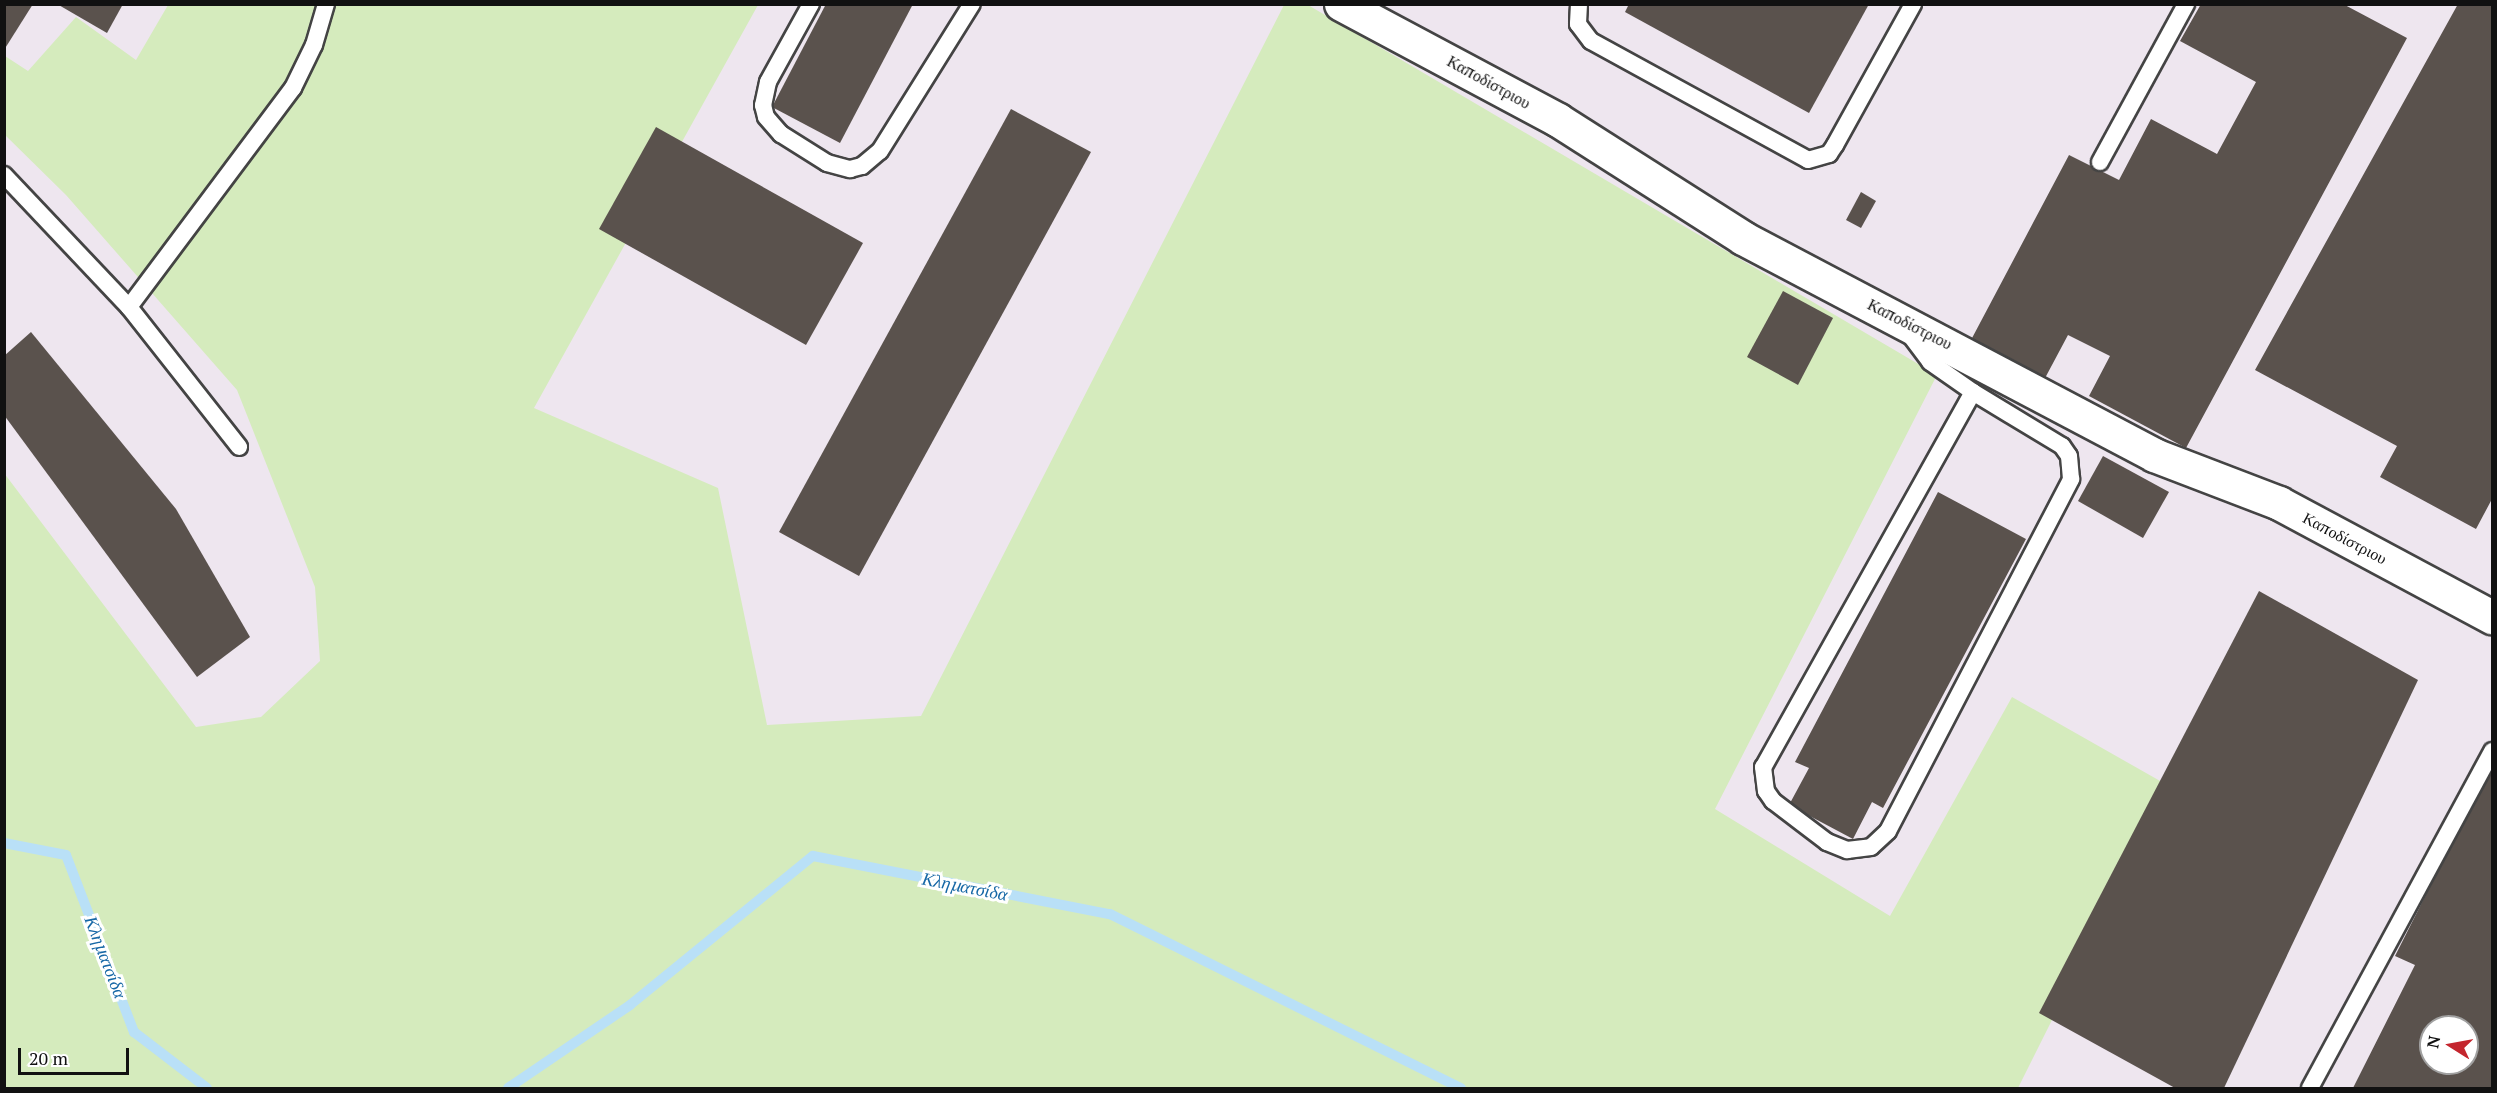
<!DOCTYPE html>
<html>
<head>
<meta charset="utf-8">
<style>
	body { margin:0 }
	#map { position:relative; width:2497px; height:1093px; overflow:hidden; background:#fffdf5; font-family:"PT Serif",serif }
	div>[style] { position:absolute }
	.industrial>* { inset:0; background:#eee6ef }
	.green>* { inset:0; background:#d5ebbd }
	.stream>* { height:10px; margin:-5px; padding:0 5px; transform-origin:5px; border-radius:5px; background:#b9e0f7 }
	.building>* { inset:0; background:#5a524d }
	.roads { filter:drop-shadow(2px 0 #444) drop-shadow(-2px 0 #444) drop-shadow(0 2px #444) drop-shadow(0 -2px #444) }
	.service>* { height:16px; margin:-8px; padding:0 8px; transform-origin:8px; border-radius:8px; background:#fff }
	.minor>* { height:33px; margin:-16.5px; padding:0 16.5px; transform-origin:16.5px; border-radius:16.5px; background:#fff }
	span { translate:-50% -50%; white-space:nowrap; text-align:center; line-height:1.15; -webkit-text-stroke:6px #fff; paint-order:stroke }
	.street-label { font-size:16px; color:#111 }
	.water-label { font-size:18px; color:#1768a6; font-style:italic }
	.frame { position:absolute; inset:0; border:6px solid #111; pointer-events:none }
	.north { position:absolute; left:2419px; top:1015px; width:60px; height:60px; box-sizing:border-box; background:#fff; border:2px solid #a0a0a0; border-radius:50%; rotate:281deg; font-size:16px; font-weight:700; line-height:24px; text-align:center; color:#111 }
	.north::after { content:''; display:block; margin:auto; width:21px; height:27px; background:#c4262e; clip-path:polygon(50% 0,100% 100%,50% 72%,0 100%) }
	.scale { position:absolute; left:18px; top:1048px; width:111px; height:27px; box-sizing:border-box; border:3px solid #111; border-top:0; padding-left:8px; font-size:18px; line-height:21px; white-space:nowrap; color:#111; -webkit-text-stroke:4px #fff; paint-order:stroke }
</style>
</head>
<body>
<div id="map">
	<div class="industrial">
		<i style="clip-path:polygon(evenodd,5px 5px,2492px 5px,2492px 1088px,5px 1088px,5px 5px,2431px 1027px,2467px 1027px,2467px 1063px,2431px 1063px,2431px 1027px)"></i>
	</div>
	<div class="green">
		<i style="clip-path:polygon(168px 5px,758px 5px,534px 408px,718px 488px,767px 725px,921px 716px,1284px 5px,1308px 5px,1937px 375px,1715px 809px,1890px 916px,2012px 697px,2169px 786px,2018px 1088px,5px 1088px,4px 473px,196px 727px,261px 717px,320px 661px,315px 587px,237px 390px,66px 195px,5px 135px,5px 56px,28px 71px,76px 17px,136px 60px)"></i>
	</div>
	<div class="stream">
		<i style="left:4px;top:843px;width:63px;rotate:11deg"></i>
		<i style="left:66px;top:855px;width:190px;rotate:69deg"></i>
		<i style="left:134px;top:1032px;width:92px;rotate:37.5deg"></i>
		<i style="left:508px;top:1088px;width:148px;rotate:-34.2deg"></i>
		<i style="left:630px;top:1005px;width:236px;rotate:-39.2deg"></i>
		<i style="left:813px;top:856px;width:303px;rotate:11.1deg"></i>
		<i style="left:1110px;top:914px;width:392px;rotate:26.4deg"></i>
	</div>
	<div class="building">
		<i style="clip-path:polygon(4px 4px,33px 4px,4px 50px)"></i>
		<i style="clip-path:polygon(57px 4px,123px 4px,107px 33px)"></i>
		<i style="clip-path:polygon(826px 4px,913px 4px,840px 143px,772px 107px)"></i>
		<i style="clip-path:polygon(1629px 4px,1869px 4px,1809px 113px,1625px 12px)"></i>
		<i style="clip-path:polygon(2201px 4px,2343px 4px,2407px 38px,2186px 448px,2089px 396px,2110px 356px,2068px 335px,2044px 380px,1971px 340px,2069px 155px,2119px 180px,2151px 119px,2217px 154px,2256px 82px,2180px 41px)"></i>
		<i style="clip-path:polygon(2458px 4px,2492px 4px,2492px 499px,2476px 529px,2380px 477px,2397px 446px,2255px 370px)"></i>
		<i style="clip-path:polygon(1011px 109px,1091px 152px,859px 576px,779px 532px)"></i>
		<i style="clip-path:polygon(656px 127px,863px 243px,806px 345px,599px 229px)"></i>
		<i style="clip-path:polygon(1861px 192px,1876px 201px,1861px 228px,1846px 220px)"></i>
		<i style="clip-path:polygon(1783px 291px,1833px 318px,1798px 385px,1747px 357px)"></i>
		<i style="clip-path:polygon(31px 332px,176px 509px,250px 637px,197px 677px,4px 415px,4px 356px)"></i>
		<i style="clip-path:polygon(2103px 456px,2169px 492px,2143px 538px,2078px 501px)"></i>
		<i style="clip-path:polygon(1938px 492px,2026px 539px,1883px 808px,1872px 802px,1853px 839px,1789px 805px,1809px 768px,1795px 762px)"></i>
		<i style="clip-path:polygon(2259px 591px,2418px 680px,2224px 1088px,2175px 1088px,2039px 1013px)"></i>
		<i style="clip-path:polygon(evenodd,2492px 764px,2492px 1088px,2353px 1088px,2415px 965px,2395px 956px,2492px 764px,2431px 1027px,2467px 1027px,2467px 1063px,2431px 1063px,2431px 1027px)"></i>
	</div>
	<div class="roads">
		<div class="service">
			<i style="left:811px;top:4px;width:89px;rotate:118.9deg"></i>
			<i style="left:768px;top:82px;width:24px;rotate:102deg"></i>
			<i style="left:763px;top:105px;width:12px;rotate:76deg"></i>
			<i style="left:766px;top:117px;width:23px;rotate:49deg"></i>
			<i style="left:781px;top:134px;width:54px;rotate:32.2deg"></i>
			<i style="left:827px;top:163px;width:24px;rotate:15deg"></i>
			<i style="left:850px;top:169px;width:12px;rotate:-14deg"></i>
			<i style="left:862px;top:166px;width:23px;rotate:-40deg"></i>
			<i style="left:880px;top:151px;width:173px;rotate:-58deg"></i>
			<i style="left:1579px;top:4px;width:20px;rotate:93deg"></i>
			<i style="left:1578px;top:24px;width:21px;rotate:53deg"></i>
			<i style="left:1591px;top:41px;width:247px;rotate:28.7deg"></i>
			<i style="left:1808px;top:160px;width:22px;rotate:-16deg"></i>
			<i style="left:1829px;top:154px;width:11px;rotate:-56deg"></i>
			<i style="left:1835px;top:145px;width:161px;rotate:-61deg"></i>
			<i style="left:2100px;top:162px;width:180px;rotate:-61.4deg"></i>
			<i style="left:4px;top:175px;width:182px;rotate:46.6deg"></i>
			<i style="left:129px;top:307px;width:178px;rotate:51.8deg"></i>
			<i style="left:129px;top:307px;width:274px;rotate:-53.2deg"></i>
			<i style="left:293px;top:88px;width:48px;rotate:-64deg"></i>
			<i style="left:314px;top:45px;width:43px;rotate:-73.7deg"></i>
			<i style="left:1907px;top:331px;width:39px;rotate:53deg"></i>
			<i style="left:1930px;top:362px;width:52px;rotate:34.9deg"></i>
			<i style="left:1973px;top:392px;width:430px;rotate:119.2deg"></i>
			<i style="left:1763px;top:767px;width:24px;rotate:83deg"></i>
			<i style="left:1766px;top:791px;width:12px;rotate:55deg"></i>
			<i style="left:1773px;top:801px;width:68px;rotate:37.2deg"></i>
			<i style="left:1827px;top:842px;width:22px;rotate:22deg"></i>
			<i style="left:1847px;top:850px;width:24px;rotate:-7deg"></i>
			<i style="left:1871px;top:847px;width:23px;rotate:-43deg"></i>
			<i style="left:1888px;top:831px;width:397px;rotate:-62.5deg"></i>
			<i style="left:2071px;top:479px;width:23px;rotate:-95deg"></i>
			<i style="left:2069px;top:456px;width:12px;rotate:-125deg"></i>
			<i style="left:2062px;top:446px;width:104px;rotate:-148.8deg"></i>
			<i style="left:2310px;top:1088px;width:383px;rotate:-61.6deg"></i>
		</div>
		<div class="minor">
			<i style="left:1341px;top:4px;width:246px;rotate:28.1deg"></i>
			<i style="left:1558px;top:120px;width:219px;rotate:32.5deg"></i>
			<i style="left:1743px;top:238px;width:465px;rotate:27.8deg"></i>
			<i style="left:2154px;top:455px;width:134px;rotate:21deg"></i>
			<i style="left:2279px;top:503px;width:242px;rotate:28.2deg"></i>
		</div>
	</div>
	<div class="street-label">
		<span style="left:1489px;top:82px;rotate:29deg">Καποδίστριου</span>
		<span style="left:1910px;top:324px;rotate:27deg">Καποδίστριου</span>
		<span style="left:2345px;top:538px;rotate:28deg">Καποδίστριου</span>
	</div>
	<div class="water-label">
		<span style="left:965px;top:886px;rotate:11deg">Κληματσίδα</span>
		<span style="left:106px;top:957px;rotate:69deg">Κληματσίδα</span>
	</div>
	<div class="frame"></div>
	<div class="north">N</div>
	<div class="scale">20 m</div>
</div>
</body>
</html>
